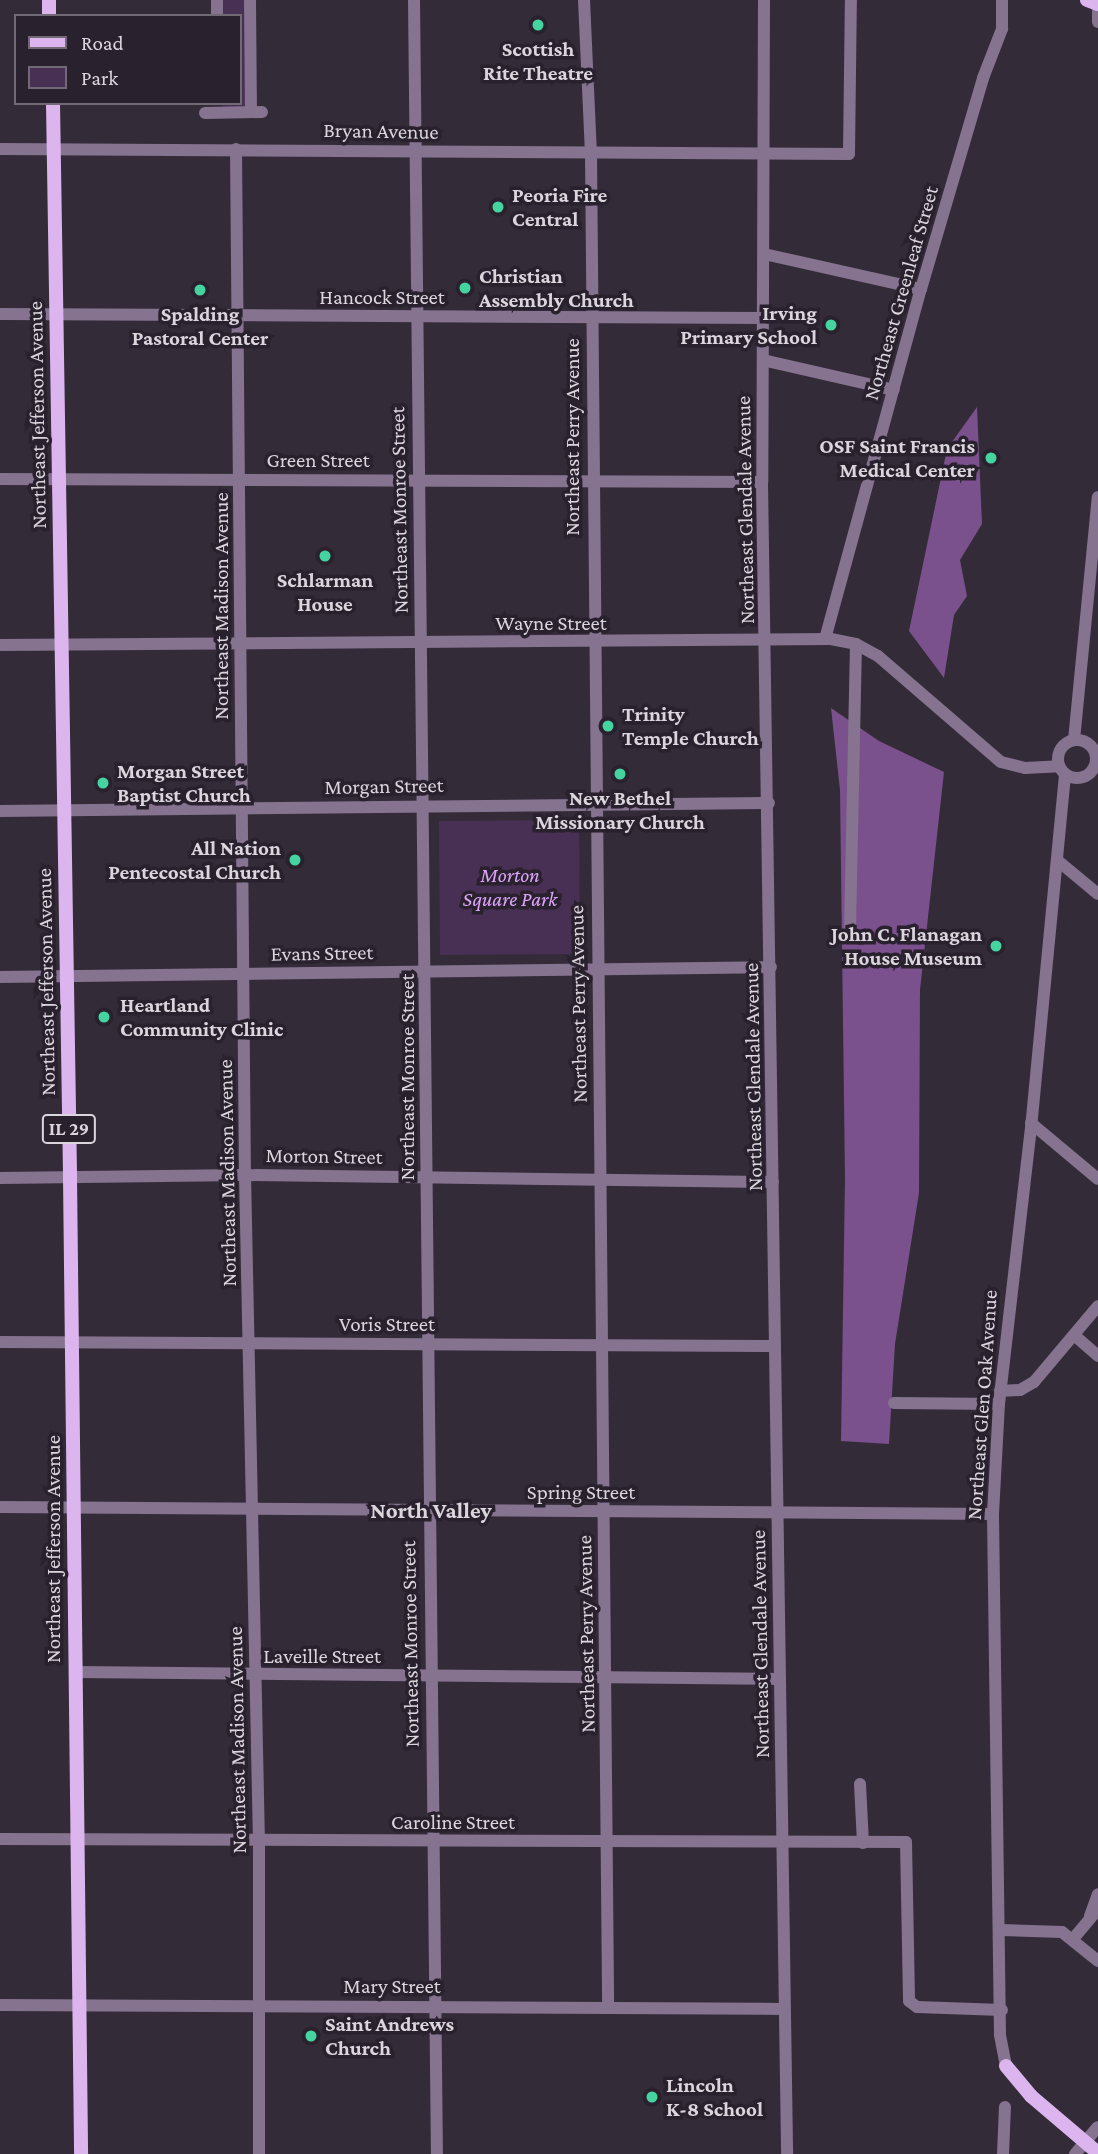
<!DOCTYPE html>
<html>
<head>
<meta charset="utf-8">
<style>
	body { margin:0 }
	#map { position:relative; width:1098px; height:2154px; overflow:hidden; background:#342b38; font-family:"Crimson Pro",serif }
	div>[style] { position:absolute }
	.green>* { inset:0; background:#483054 }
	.forest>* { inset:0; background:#7a508d }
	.minor>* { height:12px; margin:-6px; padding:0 6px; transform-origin:6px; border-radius:6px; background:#85738f }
	.minor>.ring { margin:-6px; padding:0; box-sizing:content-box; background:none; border:12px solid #85738f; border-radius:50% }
	.major>* { height:14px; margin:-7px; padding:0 7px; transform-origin:7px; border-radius:7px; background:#dcb5ef }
	.dots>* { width:19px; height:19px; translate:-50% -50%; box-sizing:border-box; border:4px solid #2a212e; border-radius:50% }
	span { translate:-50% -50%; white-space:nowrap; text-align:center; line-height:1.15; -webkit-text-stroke:7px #2a212e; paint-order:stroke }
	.shield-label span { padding:2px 5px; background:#2a212e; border:2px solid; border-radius:5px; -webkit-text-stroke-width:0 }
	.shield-label { font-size:19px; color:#dbd6de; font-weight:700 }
	.poi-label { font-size:21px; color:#dbd6de; font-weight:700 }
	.left { translate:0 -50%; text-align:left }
	.right { translate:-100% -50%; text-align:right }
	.street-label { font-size:21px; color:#dbd6de }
	.park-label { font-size:21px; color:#dea3fb; font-style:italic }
	.neighbourhood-label { font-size:23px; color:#dbd6de; font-weight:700 }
	.legend { position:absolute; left:14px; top:14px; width:228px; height:91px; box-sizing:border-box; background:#2a212e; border:2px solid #716974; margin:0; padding:9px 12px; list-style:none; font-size:21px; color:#dbd6de }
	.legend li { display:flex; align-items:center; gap:14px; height:35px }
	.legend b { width:35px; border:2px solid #716974 }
</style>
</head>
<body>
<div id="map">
	<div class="green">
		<i style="clip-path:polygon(221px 0,246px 0,247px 107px,222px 107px,222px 103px,240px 103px,240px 16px,221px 16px)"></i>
		<i style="clip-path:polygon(579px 820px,580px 954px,440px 955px,439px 821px)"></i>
	</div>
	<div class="forest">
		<i style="clip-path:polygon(977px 407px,982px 524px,960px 560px,967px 596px,954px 615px,944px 678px,909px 631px,947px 449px)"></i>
		<i style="clip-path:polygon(831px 708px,879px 741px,944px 772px,920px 990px,919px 1193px,895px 1344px,889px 1444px,841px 1441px,845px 1178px,840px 790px)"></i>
	</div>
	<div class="minor">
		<i style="left:217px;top:0;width:16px;rotate:90deg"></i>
		<i style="left:250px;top:0;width:112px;rotate:89.5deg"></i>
		<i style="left:414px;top:0;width:2154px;rotate:89.39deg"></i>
		<i style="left:584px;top:0;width:154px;rotate:87.4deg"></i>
		<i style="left:591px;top:154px;width:1853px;rotate:89.47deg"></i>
		<i style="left:764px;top:0;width:482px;rotate:90.2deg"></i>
		<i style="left:762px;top:482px;width:1672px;rotate:89.14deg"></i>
		<i style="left:1098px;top:4px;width:18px;rotate:90deg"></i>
		<i style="left:205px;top:113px;width:57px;rotate:-1deg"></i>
		<i style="left:0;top:149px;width:849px;rotate:0.34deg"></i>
		<i style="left:849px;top:154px;width:154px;rotate:-89.3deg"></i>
		<i style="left:236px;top:149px;width:1026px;rotate:89.5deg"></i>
		<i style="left:245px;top:1175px;width:667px;rotate:88.8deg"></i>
		<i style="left:259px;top:1842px;width:312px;rotate:90deg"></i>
		<i style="left:764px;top:254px;width:161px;rotate:12.6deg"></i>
		<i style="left:0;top:314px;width:763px;rotate:0.3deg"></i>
		<i style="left:763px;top:360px;width:134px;rotate:12.9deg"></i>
		<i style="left:0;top:479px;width:762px;rotate:0.23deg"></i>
		<i style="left:825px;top:639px;width:363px;rotate:-74.7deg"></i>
		<i style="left:921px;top:289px;width:220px;rotate:-73.6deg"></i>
		<i style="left:983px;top:78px;width:53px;rotate:-68.8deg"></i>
		<i style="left:1002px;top:29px;width:29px;rotate:-90deg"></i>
		<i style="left:0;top:645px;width:831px;rotate:-0.41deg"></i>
		<i style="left:831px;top:639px;width:25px;rotate:11deg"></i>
		<i style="left:856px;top:644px;width:25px;rotate:29deg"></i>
		<i style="left:878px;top:656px;width:162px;rotate:40.8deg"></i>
		<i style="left:1001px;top:762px;width:25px;rotate:14deg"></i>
		<i style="left:1025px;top:768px;width:34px;rotate:-3deg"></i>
		<i class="ring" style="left:1058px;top:740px;width:26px;height:26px"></i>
		<i style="left:1074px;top:740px;width:244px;rotate:-84.4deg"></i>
		<i style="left:0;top:811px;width:769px;rotate:-0.6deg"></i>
		<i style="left:1057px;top:860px;width:53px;rotate:39.7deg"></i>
		<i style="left:850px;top:930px;width:286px;rotate:-88.8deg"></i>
		<i style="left:0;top:977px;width:771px;rotate:-0.74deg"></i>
		<i style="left:1031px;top:1123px;width:87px;rotate:39.9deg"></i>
		<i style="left:0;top:1178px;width:245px;rotate:-0.7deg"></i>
		<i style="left:245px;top:1175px;width:528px;rotate:0.76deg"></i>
		<i style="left:1074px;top:1335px;width:32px;rotate:41deg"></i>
		<i style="left:0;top:1342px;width:775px;rotate:0.3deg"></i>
		<i style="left:1000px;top:1391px;width:20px;rotate:-3deg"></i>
		<i style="left:1020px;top:1390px;width:16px;rotate:-30deg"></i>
		<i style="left:1034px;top:1382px;width:99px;rotate:-49.9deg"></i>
		<i style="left:894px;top:1403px;width:105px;rotate:0.5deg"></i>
		<i style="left:0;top:1507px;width:993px;rotate:0.4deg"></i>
		<i style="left:75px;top:1672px;width:705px;rotate:0.57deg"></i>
		<i style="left:860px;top:1784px;width:59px;rotate:87.1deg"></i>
		<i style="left:0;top:1839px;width:906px;rotate:0.19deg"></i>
		<i style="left:906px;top:1842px;width:159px;rotate:88.9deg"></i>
		<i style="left:909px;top:2001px;width:10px;rotate:37deg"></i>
		<i style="left:917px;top:2007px;width:85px;rotate:2deg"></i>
		<i style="left:1090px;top:1916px;width:23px;rotate:-70deg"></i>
		<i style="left:1000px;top:1930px;width:62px;rotate:1.8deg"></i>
		<i style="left:1062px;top:1932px;width:46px;rotate:38.9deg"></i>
		<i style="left:1073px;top:1939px;width:39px;rotate:-50deg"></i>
		<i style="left:0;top:2005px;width:783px;rotate:0.29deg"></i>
		<i style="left:1006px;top:2066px;width:32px;rotate:-101deg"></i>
		<i style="left:1000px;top:2035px;width:521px;rotate:-90.77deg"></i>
		<i style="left:993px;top:1514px;width:110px;rotate:-86.9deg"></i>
		<i style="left:999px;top:1404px;width:278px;rotate:-83.4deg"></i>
		<i style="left:1031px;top:1128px;width:356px;rotate:-84.5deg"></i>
		<i style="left:1003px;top:2154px;width:47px;rotate:-87.6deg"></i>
		<i style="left:1075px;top:2154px;width:35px;rotate:-50deg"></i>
	</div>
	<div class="major">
		<i style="left:49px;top:0;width:16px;rotate:90deg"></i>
		<i style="left:1087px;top:0;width:12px;rotate:20deg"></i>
		<i style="left:1098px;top:4px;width:4px;rotate:-90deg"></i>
		<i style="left:53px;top:103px;width:1074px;rotate:89.09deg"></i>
		<i style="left:70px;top:1177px;width:977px;rotate:89.35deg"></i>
		<i style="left:1006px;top:2066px;width:39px;rotate:50deg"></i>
		<i style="left:1031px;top:2096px;width:88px;rotate:40.4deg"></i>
	</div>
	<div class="dots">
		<i style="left:538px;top:25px;background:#45d49f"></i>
		<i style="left:498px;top:207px;background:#45d49f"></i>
		<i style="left:465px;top:288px;background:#45d49f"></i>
		<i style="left:200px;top:290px;background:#45d49f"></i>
		<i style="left:831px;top:325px;background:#45d49f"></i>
		<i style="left:991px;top:458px;background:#45d49f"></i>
		<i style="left:325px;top:556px;background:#45d49f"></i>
		<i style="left:608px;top:726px;background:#45d49f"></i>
		<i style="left:620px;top:774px;background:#45d49f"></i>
		<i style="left:103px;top:783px;background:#45d49f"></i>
		<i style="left:295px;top:860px;background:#45d49f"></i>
		<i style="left:996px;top:946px;background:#45d49f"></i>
		<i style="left:104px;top:1017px;background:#45d49f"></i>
		<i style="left:311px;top:2036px;background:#45d49f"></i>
		<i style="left:652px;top:2097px;background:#45d49f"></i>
	</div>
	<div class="shield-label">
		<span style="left:69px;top:1129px">IL 29</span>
	</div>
	<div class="poi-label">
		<span style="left:538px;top:61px">Scottish<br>Rite Theatre</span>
		<span class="left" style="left:512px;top:207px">Peoria Fire<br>Central</span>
		<span class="left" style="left:479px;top:288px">Christian<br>Assembly Church</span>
		<span class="right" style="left:817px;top:325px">Irving<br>Primary School</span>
		<span style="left:200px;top:326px">Spalding<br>Pastoral Center</span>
		<span class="right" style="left:975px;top:458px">OSF Saint Francis<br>Medical Center</span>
		<span style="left:325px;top:592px">Schlarman<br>House</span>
		<span class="left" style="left:622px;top:726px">Trinity<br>Temple Church</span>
		<span class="left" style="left:117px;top:783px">Morgan Street<br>Baptist Church</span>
		<span style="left:620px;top:810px">New Bethel<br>Missionary Church</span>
		<span class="right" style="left:281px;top:860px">All Nation<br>Pentecostal Church</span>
		<span class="right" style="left:982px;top:946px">John C. Flanagan<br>House Museum</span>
		<span class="left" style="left:120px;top:1017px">Heartland<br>Community Clinic</span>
		<span class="left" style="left:325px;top:2036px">Saint Andrews<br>Church</span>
		<span class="left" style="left:666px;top:2097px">Lincoln<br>K-8 School</span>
	</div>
	<div class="street-label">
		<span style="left:381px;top:131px;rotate:1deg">Bryan Avenue</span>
		<span style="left:901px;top:293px;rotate:-74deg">Northeast Greenleaf Street</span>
		<span style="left:382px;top:297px">Hancock Street</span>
		<span style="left:37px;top:415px;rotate:-91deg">Northeast Jefferson Avenue</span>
		<span style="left:572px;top:437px;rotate:-90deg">Northeast Perry Avenue</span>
		<span style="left:318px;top:460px">Green Street</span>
		<span style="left:399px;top:510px;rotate:-91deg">Northeast Monroe Street</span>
		<span style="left:745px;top:510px;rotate:-91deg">Northeast Glendale Avenue</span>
		<span style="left:221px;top:606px;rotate:-90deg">Northeast Madison Avenue</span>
		<span style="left:551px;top:623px">Wayne Street</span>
		<span style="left:384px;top:786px;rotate:-1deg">Morgan Street</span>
		<span style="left:322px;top:953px;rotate:-1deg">Evans Street</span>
		<span style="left:46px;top:982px;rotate:-91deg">Northeast Jefferson Avenue</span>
		<span style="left:578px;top:1004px;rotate:-91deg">Northeast Perry Avenue</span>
		<span style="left:407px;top:1077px;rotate:-90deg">Northeast Monroe Street</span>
		<span style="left:753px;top:1077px;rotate:-91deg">Northeast Glendale Avenue</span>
		<span style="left:324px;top:1156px;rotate:1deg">Morton Street</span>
		<span style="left:227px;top:1173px;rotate:-91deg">Northeast Madison Avenue</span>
		<span style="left:387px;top:1324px">Voris Street</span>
		<span style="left:982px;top:1405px;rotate:-86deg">Northeast Glen Oak Avenue</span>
		<span style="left:581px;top:1492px">Spring Street</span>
		<span style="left:53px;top:1549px;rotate:-90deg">Northeast Jefferson Avenue</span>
		<span style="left:586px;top:1634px;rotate:-91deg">Northeast Perry Avenue</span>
		<span style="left:410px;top:1644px;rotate:-91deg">Northeast Monroe Street</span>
		<span style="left:760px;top:1644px;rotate:-91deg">Northeast Glendale Avenue</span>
		<span style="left:322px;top:1656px">Laveille Street</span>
		<span style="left:237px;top:1740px;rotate:-91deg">Northeast Madison Avenue</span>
		<span style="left:453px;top:1822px">Caroline Street</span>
		<span style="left:392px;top:1986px">Mary Street</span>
	</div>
	<div class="park-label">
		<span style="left:510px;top:887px">Morton<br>Square Park</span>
	</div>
	<div class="neighbourhood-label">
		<span style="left:431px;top:1510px">North Valley</span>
	</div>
	<ul class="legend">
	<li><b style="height:9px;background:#dcb5ef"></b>Road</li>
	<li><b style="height:19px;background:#483054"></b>Park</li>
	</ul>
</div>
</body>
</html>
